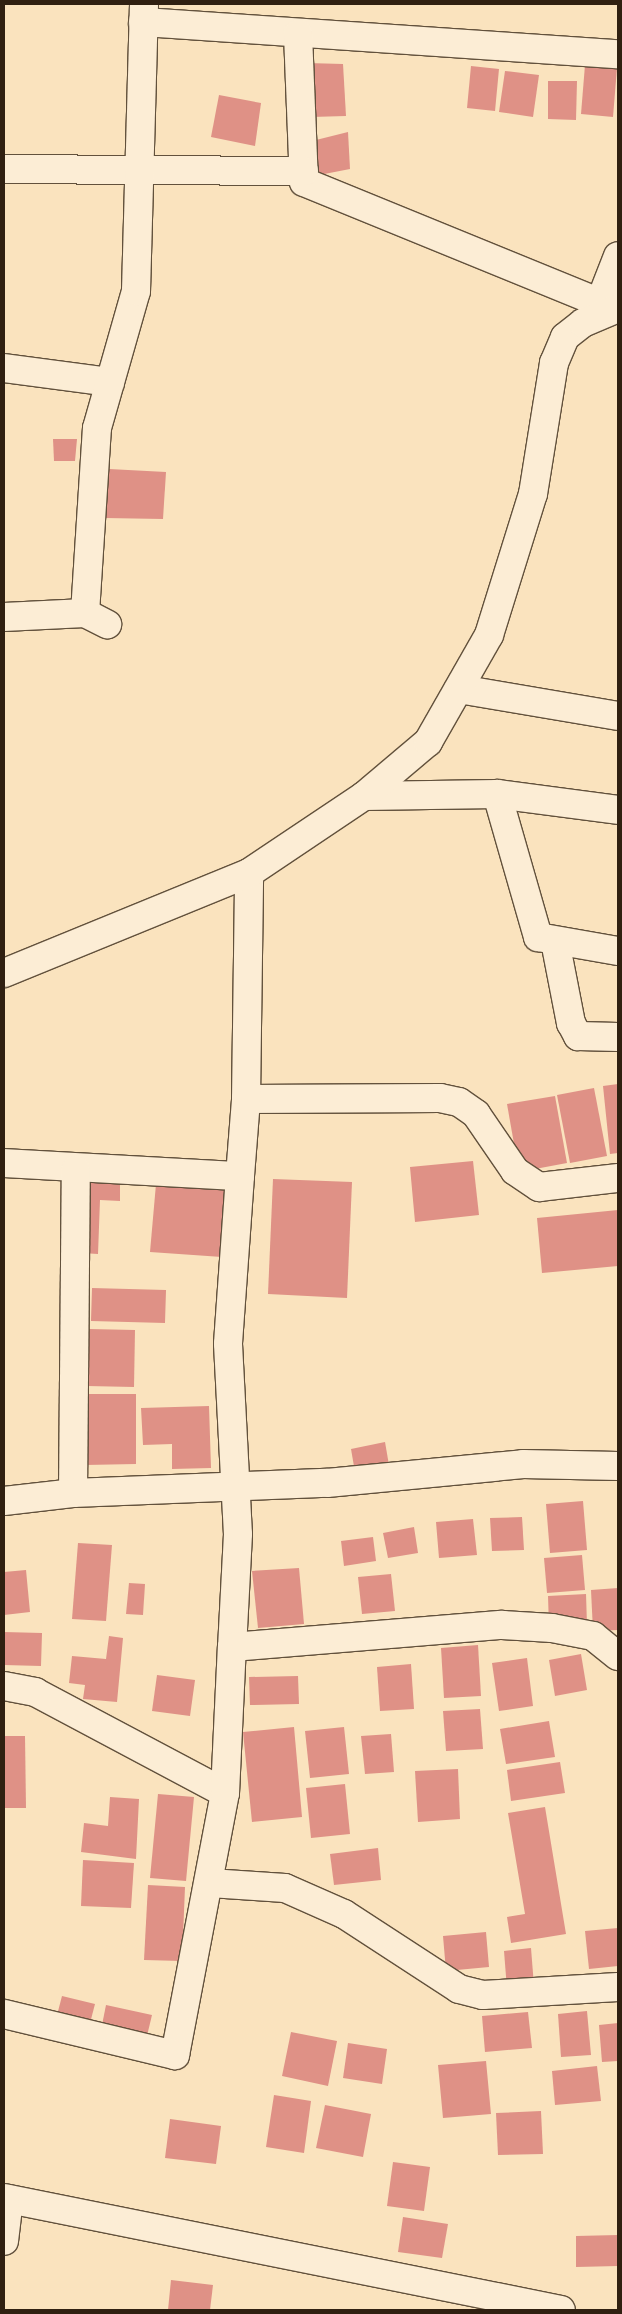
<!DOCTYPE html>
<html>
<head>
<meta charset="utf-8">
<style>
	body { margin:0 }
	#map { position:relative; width:622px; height:2314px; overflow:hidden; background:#fae3be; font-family:"IM FELL Double Pica",serif }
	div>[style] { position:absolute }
	.building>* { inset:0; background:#df9186 }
	.roads { filter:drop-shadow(1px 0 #62513c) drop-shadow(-1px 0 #62513c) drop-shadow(0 1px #62513c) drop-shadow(0 -1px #62513c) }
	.street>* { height:28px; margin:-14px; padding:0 14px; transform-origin:14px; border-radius:14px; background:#fcedd5 }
	.secondary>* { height:28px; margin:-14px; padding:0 14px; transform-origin:14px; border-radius:14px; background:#fcedd5 }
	span { translate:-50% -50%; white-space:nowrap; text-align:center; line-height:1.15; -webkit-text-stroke:5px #fcedd5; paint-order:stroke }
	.frame { position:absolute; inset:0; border:5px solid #302011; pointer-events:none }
</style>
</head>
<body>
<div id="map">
	<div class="building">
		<i style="clip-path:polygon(307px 63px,343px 64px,346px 116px,311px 117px)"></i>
		<i style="clip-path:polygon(585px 65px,617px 68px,613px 117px,581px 114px)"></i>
		<i style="clip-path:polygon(471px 66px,499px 69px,495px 111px,467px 108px)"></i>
		<i style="clip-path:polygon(505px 71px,539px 75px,533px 117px,499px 112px)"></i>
		<i style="clip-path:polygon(548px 81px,577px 81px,576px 120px,548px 119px)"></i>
		<i style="clip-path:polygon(219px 95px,261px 103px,255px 146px,211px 137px)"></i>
		<i style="clip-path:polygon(348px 132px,350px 169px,314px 176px,312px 141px)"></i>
		<i style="clip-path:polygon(53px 439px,77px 439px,75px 461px,54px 461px)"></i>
		<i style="clip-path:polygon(109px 469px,166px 472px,163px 519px,105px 518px)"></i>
		<i style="clip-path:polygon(618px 1084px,618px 1153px,610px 1154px,603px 1086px)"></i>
		<i style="clip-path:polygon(594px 1088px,607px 1156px,570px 1163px,557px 1095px)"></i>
		<i style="clip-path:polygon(555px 1096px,567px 1163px,519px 1172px,507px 1104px)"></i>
		<i style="clip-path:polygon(473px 1161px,479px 1215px,415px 1222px,410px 1167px)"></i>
		<i style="clip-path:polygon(84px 1177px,120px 1179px,120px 1201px,100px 1200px,98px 1254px,81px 1253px)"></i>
		<i style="clip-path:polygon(273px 1179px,352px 1182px,347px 1298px,268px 1294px)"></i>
		<i style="clip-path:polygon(156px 1184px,228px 1189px,222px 1257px,150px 1252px)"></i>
		<i style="clip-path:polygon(618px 1210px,618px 1266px,542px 1273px,537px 1218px)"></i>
		<i style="clip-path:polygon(92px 1288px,166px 1290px,165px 1323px,91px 1321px)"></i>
		<i style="clip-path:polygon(89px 1329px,135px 1330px,134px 1387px,87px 1386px)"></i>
		<i style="clip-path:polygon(85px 1394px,136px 1394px,136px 1464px,85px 1465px)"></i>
		<i style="clip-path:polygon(209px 1406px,211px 1468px,172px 1469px,172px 1444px,143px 1445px,141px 1408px)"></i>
		<i style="clip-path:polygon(385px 1442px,390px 1471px,356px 1478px,351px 1449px)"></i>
		<i style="clip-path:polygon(583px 1501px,587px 1550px,550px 1553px,546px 1504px)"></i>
		<i style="clip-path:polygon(522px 1517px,524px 1550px,492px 1551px,490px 1518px)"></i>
		<i style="clip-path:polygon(473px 1519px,477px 1555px,439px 1558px,436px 1522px)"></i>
		<i style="clip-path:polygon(414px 1527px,418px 1553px,388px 1558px,383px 1533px)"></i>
		<i style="clip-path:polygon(373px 1537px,376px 1561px,344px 1566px,341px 1541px)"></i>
		<i style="clip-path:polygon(78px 1543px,112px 1545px,106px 1621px,72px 1619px)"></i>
		<i style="clip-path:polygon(582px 1555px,585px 1590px,547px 1593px,544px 1558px)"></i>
		<i style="clip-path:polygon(299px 1568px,304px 1624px,258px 1628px,252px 1571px)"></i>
		<i style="clip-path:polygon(26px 1570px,30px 1612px,4px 1615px,4px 1572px)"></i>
		<i style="clip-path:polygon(391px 1574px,395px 1611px,362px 1614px,358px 1577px)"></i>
		<i style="clip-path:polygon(129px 1583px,145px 1584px,143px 1615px,126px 1614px)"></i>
		<i style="clip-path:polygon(618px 1588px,618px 1630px,593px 1631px,591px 1590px)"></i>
		<i style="clip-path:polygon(586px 1594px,587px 1625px,549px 1627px,548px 1596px)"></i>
		<i style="clip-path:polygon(4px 1632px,42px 1633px,41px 1666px,4px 1665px)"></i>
		<i style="clip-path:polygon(109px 1636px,123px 1638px,117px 1702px,83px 1699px,85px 1685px,69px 1683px,72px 1656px,106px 1659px)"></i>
		<i style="clip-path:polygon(478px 1645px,481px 1696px,444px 1698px,441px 1648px)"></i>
		<i style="clip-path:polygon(581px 1654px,587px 1690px,555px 1696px,549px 1660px)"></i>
		<i style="clip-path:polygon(527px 1658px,533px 1706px,499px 1711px,492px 1663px)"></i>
		<i style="clip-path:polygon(411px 1664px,414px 1709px,380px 1711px,377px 1667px)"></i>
		<i style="clip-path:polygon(157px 1675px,195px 1680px,190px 1716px,152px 1711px)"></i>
		<i style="clip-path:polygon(298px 1676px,299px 1704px,250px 1705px,249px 1677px)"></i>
		<i style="clip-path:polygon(480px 1709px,483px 1749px,446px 1751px,443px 1711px)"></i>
		<i style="clip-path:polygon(549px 1721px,555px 1757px,506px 1764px,500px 1729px)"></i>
		<i style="clip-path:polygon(294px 1727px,302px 1817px,252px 1822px,243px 1732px)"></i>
		<i style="clip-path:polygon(344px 1727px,349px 1774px,310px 1778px,305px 1731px)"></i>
		<i style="clip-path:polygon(391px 1734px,394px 1772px,365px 1774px,361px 1736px)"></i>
		<i style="clip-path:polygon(4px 1736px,25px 1736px,26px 1808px,4px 1808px)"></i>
		<i style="clip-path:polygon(560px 1762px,565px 1793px,511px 1801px,507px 1770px)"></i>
		<i style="clip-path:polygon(458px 1769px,460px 1819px,418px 1822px,415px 1771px)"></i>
		<i style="clip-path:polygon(345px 1784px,350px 1834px,311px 1838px,306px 1788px)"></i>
		<i style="clip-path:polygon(158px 1794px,194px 1797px,186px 1881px,150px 1878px)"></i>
		<i style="clip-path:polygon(110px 1797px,139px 1799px,136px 1859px,81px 1852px,84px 1823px,108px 1826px)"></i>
		<i style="clip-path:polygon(545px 1807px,566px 1934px,511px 1943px,507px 1917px,525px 1914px,508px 1813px)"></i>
		<i style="clip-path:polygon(378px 1848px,381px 1880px,334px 1885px,330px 1854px)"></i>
		<i style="clip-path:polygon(83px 1860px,134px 1863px,131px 1908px,81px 1906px)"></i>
		<i style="clip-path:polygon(148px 1885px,185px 1887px,182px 1961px,144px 1960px)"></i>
		<i style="clip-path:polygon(618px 1928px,618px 1966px,589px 1969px,585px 1931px)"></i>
		<i style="clip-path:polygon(486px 1932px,489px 1967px,446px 1971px,443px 1936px)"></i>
		<i style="clip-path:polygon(531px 1948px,534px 1986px,507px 1989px,504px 1951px)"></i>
		<i style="clip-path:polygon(62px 1996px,95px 2004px,89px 2027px,56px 2019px)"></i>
		<i style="clip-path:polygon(106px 2005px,152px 2015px,146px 2040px,101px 2030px)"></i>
		<i style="clip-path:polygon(587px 2011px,591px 2055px,561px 2057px,558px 2014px)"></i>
		<i style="clip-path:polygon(528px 2012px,532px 2048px,485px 2052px,482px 2016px)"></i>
		<i style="clip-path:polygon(618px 2023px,618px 2061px,602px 2062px,599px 2025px)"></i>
		<i style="clip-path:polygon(291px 2032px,337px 2041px,328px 2086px,282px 2076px)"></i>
		<i style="clip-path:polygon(348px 2043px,387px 2049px,382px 2084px,343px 2078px)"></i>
		<i style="clip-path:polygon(486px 2061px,491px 2114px,443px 2118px,438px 2065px)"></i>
		<i style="clip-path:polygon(597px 2066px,601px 2101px,555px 2105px,552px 2071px)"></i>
		<i style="clip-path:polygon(274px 2095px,311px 2101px,304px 2153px,266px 2147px)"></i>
		<i style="clip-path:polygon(325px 2105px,371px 2114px,363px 2157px,316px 2148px)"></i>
		<i style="clip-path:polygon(541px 2111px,543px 2154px,498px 2155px,496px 2113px)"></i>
		<i style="clip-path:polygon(170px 2119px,221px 2126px,216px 2164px,165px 2158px)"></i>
		<i style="clip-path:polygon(393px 2162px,430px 2167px,424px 2211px,387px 2206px)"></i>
		<i style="clip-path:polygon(403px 2217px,448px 2224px,442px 2258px,398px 2252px)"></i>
		<i style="clip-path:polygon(618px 2235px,618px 2266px,576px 2267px,576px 2236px)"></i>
		<i style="clip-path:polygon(171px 2280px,213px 2285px,210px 2310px,168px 2310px)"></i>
	</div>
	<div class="roads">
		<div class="street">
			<i style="left:143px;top:22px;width:476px;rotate:3.9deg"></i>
			<i style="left:298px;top:34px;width:148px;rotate:87.7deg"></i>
			<i style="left:304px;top:182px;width:334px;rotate:22.2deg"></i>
			<i style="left:4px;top:169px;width:300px;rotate:0.4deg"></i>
			<i style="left:600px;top:302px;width:49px;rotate:-68.6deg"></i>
			<i style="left:4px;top:368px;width:107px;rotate:7.5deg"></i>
			<i style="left:85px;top:613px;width:185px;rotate:-86.3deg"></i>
			<i style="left:97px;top:428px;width:142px;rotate:-74.1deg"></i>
			<i style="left:136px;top:291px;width:287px;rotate:-88.4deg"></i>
			<i style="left:4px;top:617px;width:81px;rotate:-2.8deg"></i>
			<i style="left:85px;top:613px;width:25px;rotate:27deg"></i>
			<i style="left:459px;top:689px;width:161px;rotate:9.6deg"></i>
			<i style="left:497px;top:794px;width:149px;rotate:74deg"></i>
			<i style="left:538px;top:937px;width:81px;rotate:9.9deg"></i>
			<i style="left:364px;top:796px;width:133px;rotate:-0.9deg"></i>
			<i style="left:497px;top:794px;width:122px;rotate:7.5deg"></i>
			<i style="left:555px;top:941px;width:84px;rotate:79deg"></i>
			<i style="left:571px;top:1023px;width:15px;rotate:62deg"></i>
			<i style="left:578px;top:1036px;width:40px;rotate:1.4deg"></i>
			<i style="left:246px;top:1099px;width:194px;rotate:-0.3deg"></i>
			<i style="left:440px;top:1098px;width:19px;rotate:12deg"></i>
			<i style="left:459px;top:1102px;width:21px;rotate:35deg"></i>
			<i style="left:476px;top:1114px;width:69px;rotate:55.6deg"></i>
			<i style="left:515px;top:1171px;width:29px;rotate:34deg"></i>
			<i style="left:539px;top:1187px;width:80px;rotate:-6.5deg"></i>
			<i style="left:4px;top:1163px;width:236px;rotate:3.2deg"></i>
			<i style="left:240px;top:1176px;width:77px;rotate:-85.5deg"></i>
			<i style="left:246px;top:1099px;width:226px;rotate:-89.2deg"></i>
			<i style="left:240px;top:1176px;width:168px;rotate:94.1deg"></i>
			<i style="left:228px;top:1344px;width:190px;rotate:87deg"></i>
			<i style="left:238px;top:1534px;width:113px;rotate:93deg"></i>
			<i style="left:232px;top:1647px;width:271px;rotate:-4.7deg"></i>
			<i style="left:502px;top:1625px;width:50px;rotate:3.4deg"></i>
			<i style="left:552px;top:1628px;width:42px;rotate:11deg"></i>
			<i style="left:593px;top:1636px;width:32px;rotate:39deg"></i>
			<i style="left:73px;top:1493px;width:323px;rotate:-89.5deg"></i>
			<i style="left:4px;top:1501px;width:69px;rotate:-6.6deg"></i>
			<i style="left:73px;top:1493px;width:254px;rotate:-2.3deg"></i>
			<i style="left:327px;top:1483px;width:197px;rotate:-5.5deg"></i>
			<i style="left:523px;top:1464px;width:95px;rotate:1.2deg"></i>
			<i style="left:4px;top:1686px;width:32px;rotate:11deg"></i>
			<i style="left:35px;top:1692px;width:215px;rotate:28deg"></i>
			<i style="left:225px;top:1793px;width:267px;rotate:100.8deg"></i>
			<i style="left:175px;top:2055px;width:176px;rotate:-166.5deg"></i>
			<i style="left:225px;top:1793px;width:146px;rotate:-87.3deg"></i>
			<i style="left:210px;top:1883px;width:75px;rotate:3.8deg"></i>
			<i style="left:285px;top:1888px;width:64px;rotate:23.8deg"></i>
			<i style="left:344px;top:1914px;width:137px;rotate:33.1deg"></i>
			<i style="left:459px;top:1989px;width:25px;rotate:14deg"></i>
			<i style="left:483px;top:1995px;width:135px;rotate:-3.4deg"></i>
			<i style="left:4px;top:2198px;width:568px;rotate:11.37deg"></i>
			<i style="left:4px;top:2241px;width:42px;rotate:-83.2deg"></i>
		</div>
		<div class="secondary">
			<i style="left:4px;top:973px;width:265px;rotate:-22.2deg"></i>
			<i style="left:249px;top:873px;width:138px;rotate:-33.8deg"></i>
			<i style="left:364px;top:796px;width:84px;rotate:-40.2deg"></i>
			<i style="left:428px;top:742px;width:123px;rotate:-60.3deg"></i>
			<i style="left:489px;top:635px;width:148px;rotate:-72.7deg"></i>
			<i style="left:533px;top:494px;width:133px;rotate:-80.9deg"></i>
			<i style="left:554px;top:363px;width:28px;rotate:-67deg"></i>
			<i style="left:565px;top:337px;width:23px;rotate:-38deg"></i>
			<i style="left:583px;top:323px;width:38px;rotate:-23deg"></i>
		</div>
	</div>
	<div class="frame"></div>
</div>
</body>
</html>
